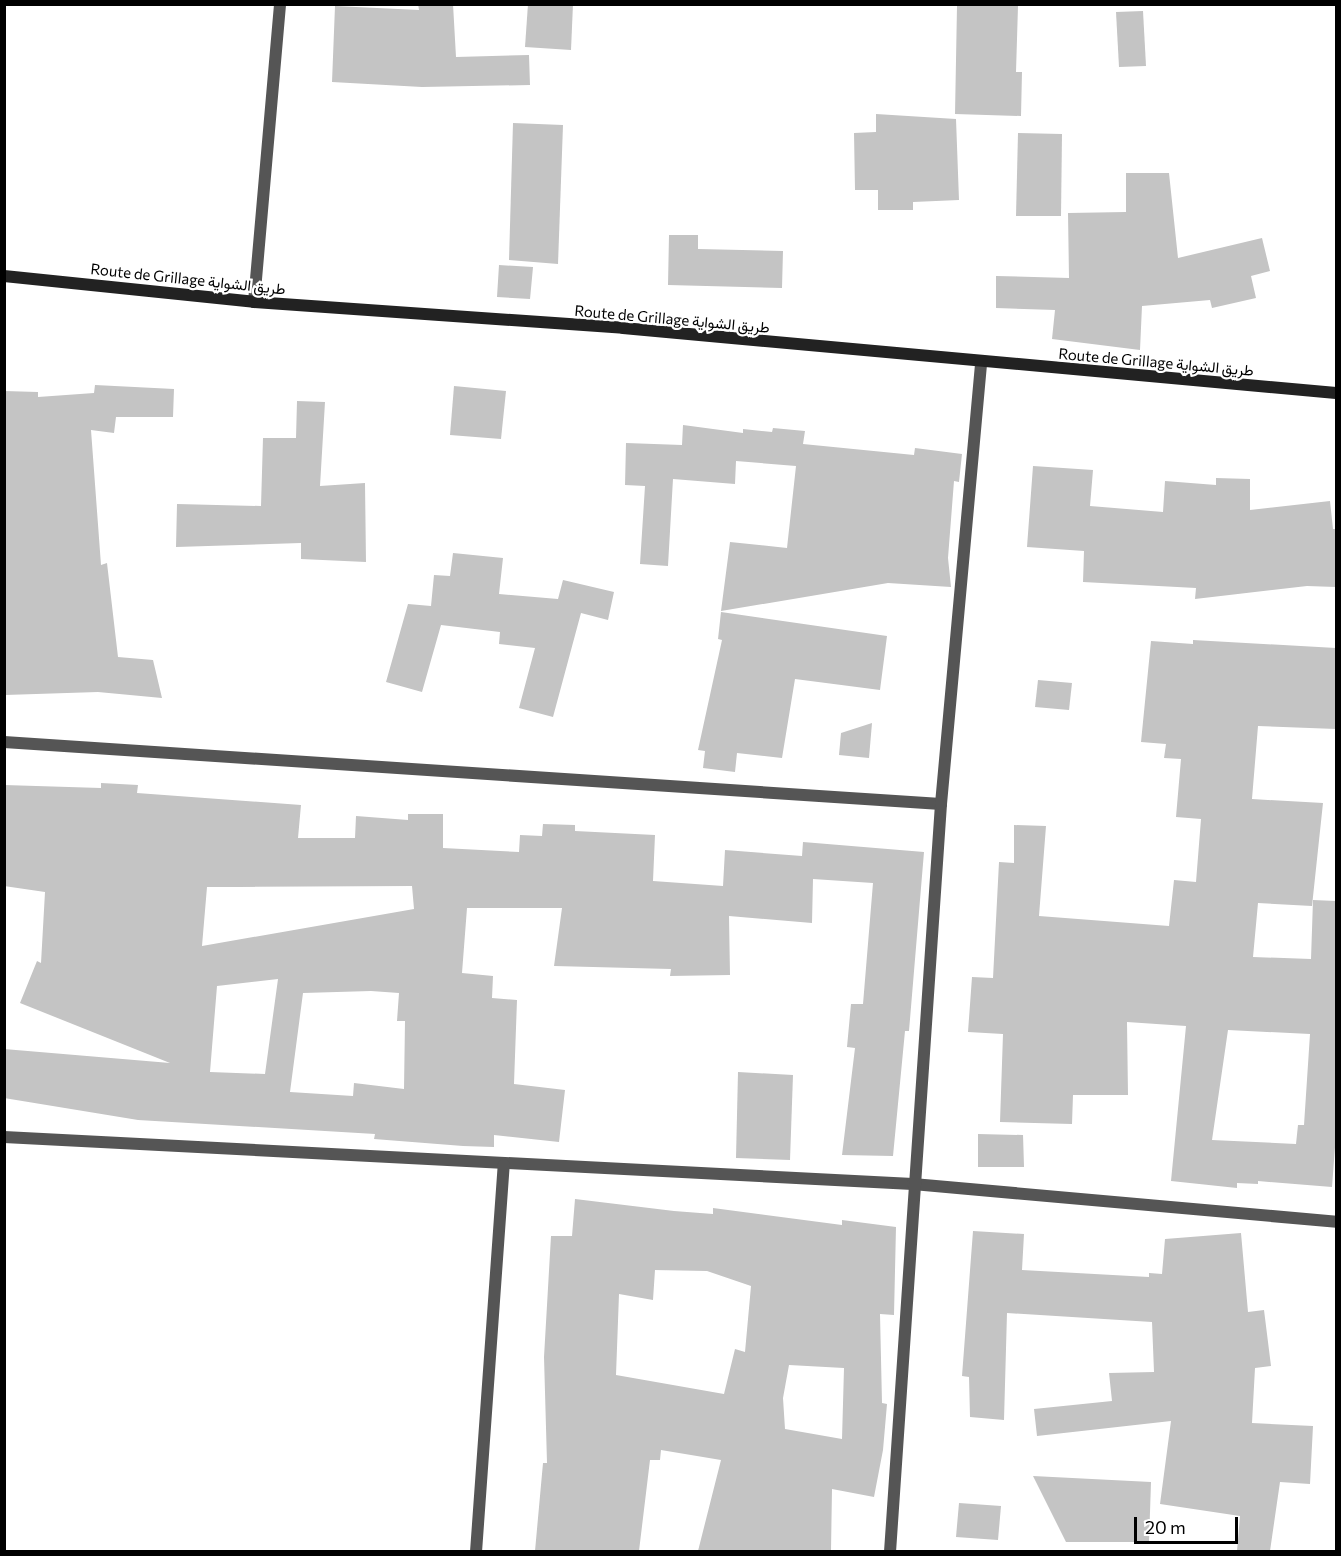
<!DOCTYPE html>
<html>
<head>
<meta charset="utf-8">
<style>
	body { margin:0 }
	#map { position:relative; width:1341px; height:1556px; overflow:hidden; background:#fff; font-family:Commissioner,Vazirmatn,sans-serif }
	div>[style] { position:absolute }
	.building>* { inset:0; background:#c4c4c4 }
	.street>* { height:12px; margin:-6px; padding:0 6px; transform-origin:6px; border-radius:6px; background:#555 }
	.secondary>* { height:12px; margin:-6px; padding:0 6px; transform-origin:6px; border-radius:6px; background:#222 }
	span { translate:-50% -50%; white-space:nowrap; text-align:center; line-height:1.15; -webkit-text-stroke:4.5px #fff; paint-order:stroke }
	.street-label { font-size:15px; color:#000 }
	.frame { position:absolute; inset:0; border:6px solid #000; pointer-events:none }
	.scale { position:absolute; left:1134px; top:1517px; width:104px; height:27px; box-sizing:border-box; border:3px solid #000; border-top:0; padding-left:8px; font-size:18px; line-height:21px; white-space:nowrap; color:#000; -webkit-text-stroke:4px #fff; paint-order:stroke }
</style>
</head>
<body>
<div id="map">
	<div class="building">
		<i style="clip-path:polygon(418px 4px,453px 4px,456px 57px,529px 55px,530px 85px,422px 87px,332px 82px,335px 6px,419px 10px)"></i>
		<i style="clip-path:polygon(528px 4px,573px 4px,571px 50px,525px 47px)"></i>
		<i style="clip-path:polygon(957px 6px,1018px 6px,1016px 72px,1022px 72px,1021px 116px,955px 114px)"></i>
		<i style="clip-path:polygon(1143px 11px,1146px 66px,1119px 67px,1116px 12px)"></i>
		<i style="clip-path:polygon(876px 114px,956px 119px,959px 200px,913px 202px,913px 210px,878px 210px,878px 190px,855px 190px,854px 133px,876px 132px)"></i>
		<i style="clip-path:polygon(513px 123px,563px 125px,558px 264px,509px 260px)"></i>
		<i style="clip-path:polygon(1018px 133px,1062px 134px,1061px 216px,1016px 216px)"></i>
		<i style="clip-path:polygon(1126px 173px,1169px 173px,1178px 258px,1262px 238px,1270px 271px,1251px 276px,1256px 298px,1212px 308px,1210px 300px,1142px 306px,1140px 350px,1052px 339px,1055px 310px,996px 308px,996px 276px,1069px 278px,1068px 213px,1126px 212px)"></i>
		<i style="clip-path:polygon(669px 235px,698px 235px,698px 249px,783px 251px,782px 288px,668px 285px)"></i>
		<i style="clip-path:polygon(499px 265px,533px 267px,530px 299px,497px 297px)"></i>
		<i style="clip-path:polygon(95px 385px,174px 389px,173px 417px,116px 417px,114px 433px,91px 430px,101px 565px,107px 563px,118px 657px,153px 660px,162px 698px,98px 692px,5px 695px,4px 391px,38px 392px,38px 397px,94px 393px)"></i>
		<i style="clip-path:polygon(454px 386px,506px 391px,501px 439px,450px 435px)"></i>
		<i style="clip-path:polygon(297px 401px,325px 402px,320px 486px,365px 483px,366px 562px,301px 559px,301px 543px,176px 547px,177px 504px,261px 506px,263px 438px,296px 438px)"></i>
		<i style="clip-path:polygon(683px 425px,743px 433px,743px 429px,772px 432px,773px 428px,805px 431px,803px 444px,914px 455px,915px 448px,962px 454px,959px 482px,954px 481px,948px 558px,951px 587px,888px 583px,721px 611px,730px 542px,787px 548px,796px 466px,736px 461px,735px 484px,673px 479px,668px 566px,640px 564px,645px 486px,625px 485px,626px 443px,682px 445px)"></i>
		<i style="clip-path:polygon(1033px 466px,1093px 470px,1090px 506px,1163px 512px,1165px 481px,1216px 485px,1216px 478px,1250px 479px,1250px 510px,1330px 501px,1333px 529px,1336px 529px,1336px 587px,1307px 586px,1195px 599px,1196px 588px,1083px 582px,1084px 551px,1027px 547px)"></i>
		<i style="clip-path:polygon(453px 553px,503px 558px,499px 594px,558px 599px,563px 580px,614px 592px,608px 620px,581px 613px,553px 717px,519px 708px,535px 648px,499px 644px,500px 632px,441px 625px,422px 692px,386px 682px,408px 604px,431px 606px,434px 575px,450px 576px)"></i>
		<i style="clip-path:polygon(721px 612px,887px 636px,880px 690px,795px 679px,782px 758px,737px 753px,735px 772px,703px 768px,705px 751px,698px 750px,722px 640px,718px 639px)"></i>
		<i style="clip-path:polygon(evenodd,1193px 640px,1336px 648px,1336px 729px,1258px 726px,1252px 799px,1323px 803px,1312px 906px,1258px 903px,1253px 957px,1311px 959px,1313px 900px,1336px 901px,1336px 1134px,1332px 1187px,1258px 1181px,1258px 1184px,1237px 1183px,1237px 1188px,1171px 1181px,1186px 1026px,1127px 1022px,1128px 1095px,1073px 1095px,1072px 1124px,1000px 1122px,1003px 1034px,968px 1032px,972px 977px,993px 978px,999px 862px,1014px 863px,1014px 825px,1046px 826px,1039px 916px,1169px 926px,1174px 880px,1196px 882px,1201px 819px,1176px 817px,1181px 759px,1164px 758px,1166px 744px,1141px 742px,1151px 641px,1193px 644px,1193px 640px,1228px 1030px,1310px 1034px,1304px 1125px,1298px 1125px,1296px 1144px,1212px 1140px,1228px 1030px)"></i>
		<i style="clip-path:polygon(1038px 680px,1072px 683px,1069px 710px,1035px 707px)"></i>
		<i style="clip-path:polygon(872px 723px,869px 758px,839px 755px,841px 733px)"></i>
		<i style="clip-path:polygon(evenodd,101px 783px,138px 785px,137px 793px,301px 805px,298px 838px,355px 838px,356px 816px,408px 820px,408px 814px,443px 814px,443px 848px,519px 852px,520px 835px,542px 836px,543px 824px,575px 825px,575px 831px,655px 835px,653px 881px,723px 886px,725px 850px,802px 856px,803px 842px,924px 852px,909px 1031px,905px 1031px,893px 1156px,842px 1155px,855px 1048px,847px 1047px,851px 1004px,863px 1004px,873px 883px,813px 879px,812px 923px,729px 916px,730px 975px,670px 976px,671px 969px,554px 966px,562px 908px,467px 908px,462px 973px,493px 976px,492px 998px,517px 1000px,514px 1084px,565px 1090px,559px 1142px,494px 1135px,494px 1147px,463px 1146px,374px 1139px,375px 1134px,138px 1120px,4px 1098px,4px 1049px,170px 1063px,20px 1003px,37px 961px,41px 963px,45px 892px,4px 886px,4px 785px,101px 788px,101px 783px,412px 886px,414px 909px,202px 946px,207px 887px,412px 886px,101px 783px,278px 979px,265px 1074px,210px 1072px,217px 986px,278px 979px,101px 783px,371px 991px,399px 993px,397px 1021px,405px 1021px,404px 1089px,354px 1083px,353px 1096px,290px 1092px,303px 993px,371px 991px)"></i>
		<i style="clip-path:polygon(738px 1072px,793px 1075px,790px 1160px,736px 1158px)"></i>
		<i style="clip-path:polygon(978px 1134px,1023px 1135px,1024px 1167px,978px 1167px)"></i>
		<i style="clip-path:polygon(evenodd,575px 1199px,674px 1211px,713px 1214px,713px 1208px,842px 1225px,842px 1220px,896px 1227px,894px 1315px,880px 1314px,882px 1403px,887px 1404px,883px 1450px,874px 1497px,832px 1489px,831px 1551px,698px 1551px,721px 1460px,661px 1450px,660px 1460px,650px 1460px,639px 1551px,535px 1551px,543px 1463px,547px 1463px,544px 1357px,551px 1236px,572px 1236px,575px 1199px,655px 1270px,707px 1271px,751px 1286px,745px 1352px,735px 1349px,724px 1394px,616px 1375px,619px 1294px,653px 1300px,655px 1270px,575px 1199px,789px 1365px,844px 1368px,842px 1439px,785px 1429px,783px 1398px,789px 1365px)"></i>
		<i style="clip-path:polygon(973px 1231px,1024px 1234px,1022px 1270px,1149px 1277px,1149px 1273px,1162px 1274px,1165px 1239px,1241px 1233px,1248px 1312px,1264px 1310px,1271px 1366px,1255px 1368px,1252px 1423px,1313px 1426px,1310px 1484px,1280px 1482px,1270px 1551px,1237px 1551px,1240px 1516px,1160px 1504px,1171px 1421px,1037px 1436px,1034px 1409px,1112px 1401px,1109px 1373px,1154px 1372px,1152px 1322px,1007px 1313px,1004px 1420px,970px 1417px,969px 1377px,962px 1376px)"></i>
		<i style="clip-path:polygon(1033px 1476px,1151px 1482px,1149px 1542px,1066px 1542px)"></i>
		<i style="clip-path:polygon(959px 1503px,1001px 1506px,998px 1540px,956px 1537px)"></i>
	</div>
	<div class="street">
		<i style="left:254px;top:302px;width:299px;rotate:-85deg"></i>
		<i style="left:4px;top:742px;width:939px;rotate:3.79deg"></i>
		<i style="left:4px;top:1137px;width:910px;rotate:2.96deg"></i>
		<i style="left:913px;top:1184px;width:425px;rotate:5.1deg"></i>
		<i style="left:476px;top:1552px;width:388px;rotate:-85.9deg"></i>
		<i style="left:890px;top:1552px;width:750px;rotate:-86.1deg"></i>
		<i style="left:941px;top:804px;width:444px;rotate:-84.8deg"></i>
	</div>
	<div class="secondary">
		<i style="left:4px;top:276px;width:251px;rotate:5.9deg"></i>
		<i style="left:254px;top:302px;width:370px;rotate:4deg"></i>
		<i style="left:623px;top:328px;width:716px;rotate:5.21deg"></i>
	</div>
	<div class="street-label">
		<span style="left:188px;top:279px;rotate:6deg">Route de Grillage طريق الشواية</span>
		<span style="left:672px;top:319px;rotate:5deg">Route de Grillage طريق الشواية</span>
		<span style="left:1156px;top:362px;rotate:5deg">Route de Grillage طريق الشواية</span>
	</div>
	<div class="frame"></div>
	<div class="scale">20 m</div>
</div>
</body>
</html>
